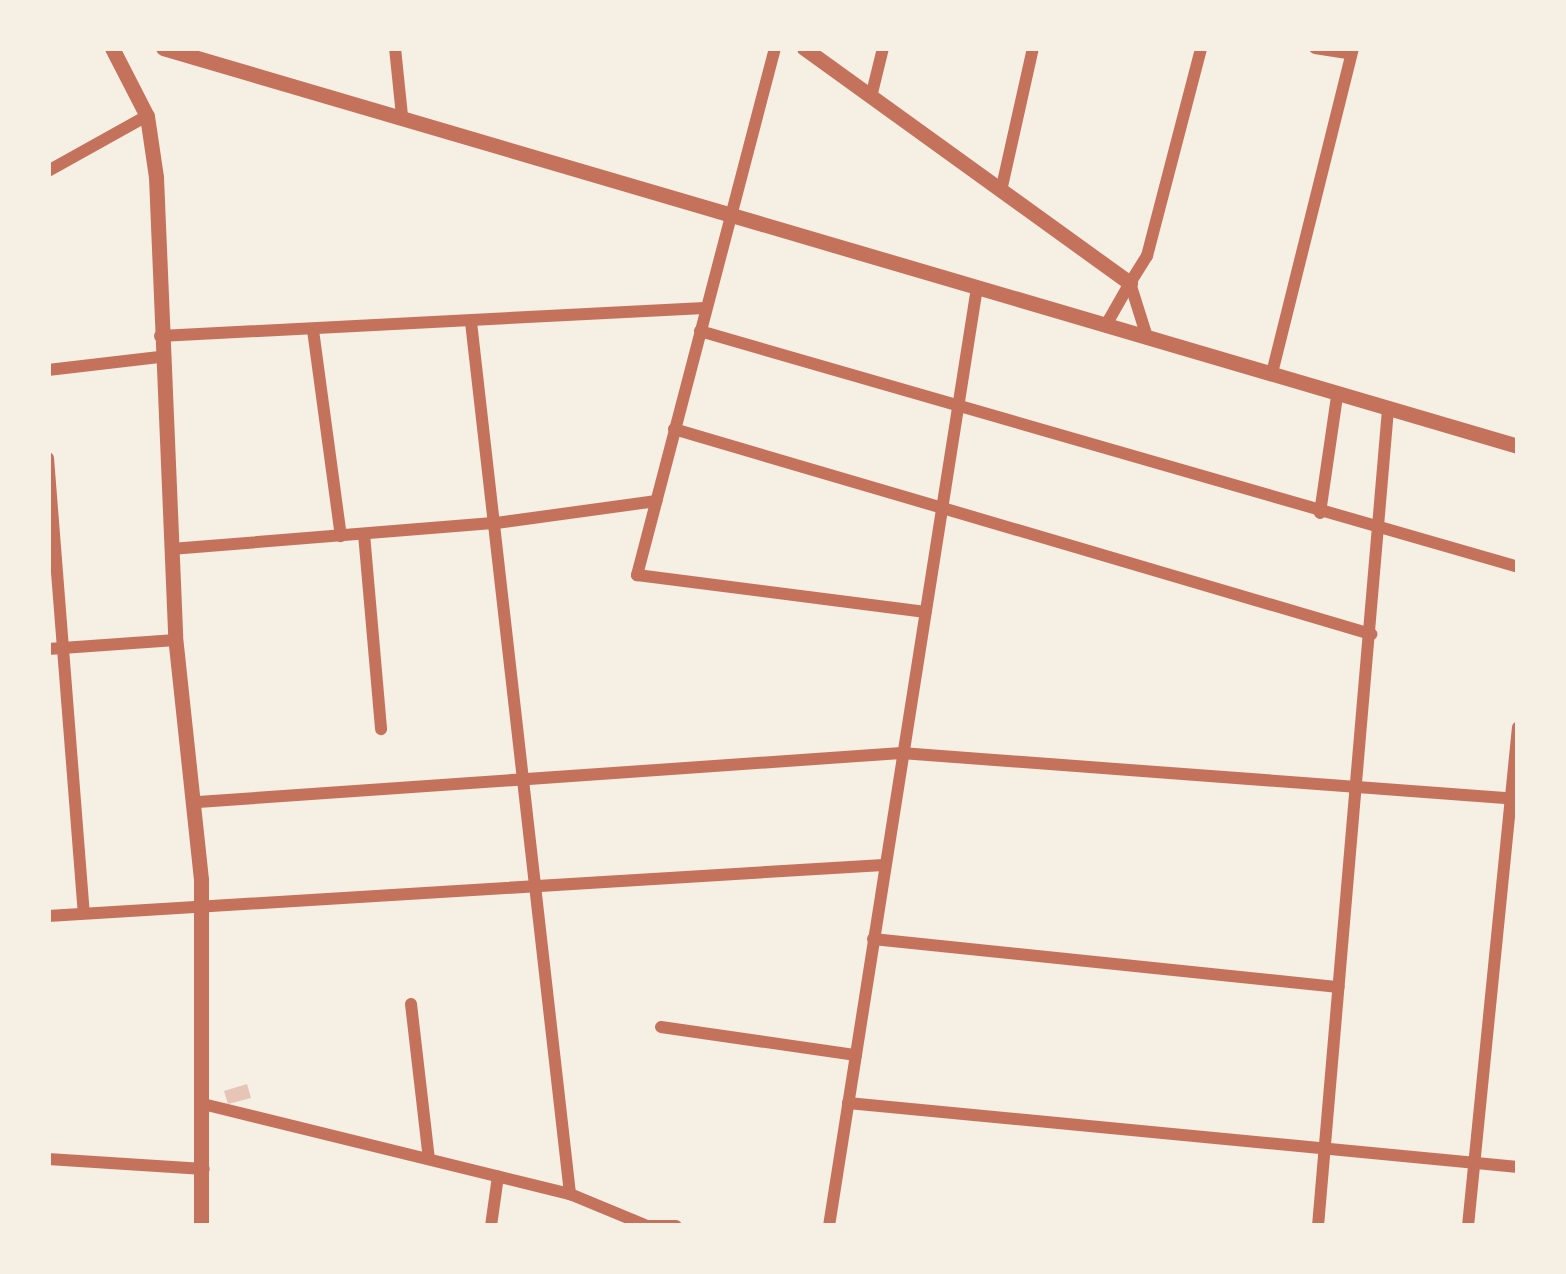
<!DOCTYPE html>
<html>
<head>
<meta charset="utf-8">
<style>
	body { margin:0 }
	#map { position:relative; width:1566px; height:1274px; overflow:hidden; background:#f6efe4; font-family:Karla,sans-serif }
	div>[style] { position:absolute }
	.building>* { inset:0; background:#e6c5b7 }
	.minor>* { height:12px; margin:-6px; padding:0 6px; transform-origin:6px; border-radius:6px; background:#c5725c }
	.tertiary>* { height:15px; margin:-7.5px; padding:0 7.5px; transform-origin:7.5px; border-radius:7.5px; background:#c5725c }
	span { translate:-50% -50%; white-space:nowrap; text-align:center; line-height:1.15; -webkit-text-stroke:9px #f6efe4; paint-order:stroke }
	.frame { position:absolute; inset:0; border:51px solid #f6efe4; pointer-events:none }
</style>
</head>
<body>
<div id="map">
	<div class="building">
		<i style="clip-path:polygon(247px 1084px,251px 1098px,228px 1104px,224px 1091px)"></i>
	</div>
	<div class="minor">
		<i style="left:395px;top:48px;width:68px;rotate:84.1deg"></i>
		<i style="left:775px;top:48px;width:545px;rotate:104.67deg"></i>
		<i style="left:637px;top:575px;width:291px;rotate:7.3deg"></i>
		<i style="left:1315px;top:48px;width:36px;rotate:9deg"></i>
		<i style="left:871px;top:97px;width:50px;rotate:-76.2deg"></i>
		<i style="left:48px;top:171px;width:113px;rotate:-29.1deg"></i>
		<i style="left:1001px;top:191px;width:147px;rotate:-77.4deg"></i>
		<i style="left:1130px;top:283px;width:32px;rotate:-58deg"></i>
		<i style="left:1147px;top:256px;width:215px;rotate:-75.4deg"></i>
		<i style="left:471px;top:322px;width:878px;rotate:83.52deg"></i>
		<i style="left:1106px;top:325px;width:48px;rotate:-60.3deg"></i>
		<i style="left:1130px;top:283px;width:57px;rotate:72.5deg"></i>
		<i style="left:313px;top:330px;width:208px;rotate:82.3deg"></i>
		<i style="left:700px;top:331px;width:851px;rotate:16.09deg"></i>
		<i style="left:160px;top:336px;width:545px;rotate:-2.95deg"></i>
		<i style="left:48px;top:370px;width:112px;rotate:-6.7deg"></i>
		<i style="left:1272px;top:373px;width:335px;rotate:-76deg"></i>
		<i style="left:674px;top:429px;width:727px;rotate:16.39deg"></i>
		<i style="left:48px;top:458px;width:455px;rotate:85.5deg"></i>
		<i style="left:1320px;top:513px;width:118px;rotate:-81.7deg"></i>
		<i style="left:364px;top:534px;width:196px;rotate:85deg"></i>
		<i style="left:171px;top:549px;width:326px;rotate:-4.6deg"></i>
		<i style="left:496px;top:523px;width:162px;rotate:-7.8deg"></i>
		<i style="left:48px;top:649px;width:128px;rotate:-4deg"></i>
		<i style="left:198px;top:802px;width:705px;rotate:-3.99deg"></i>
		<i style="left:901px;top:753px;width:619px;rotate:4.26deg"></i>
		<i style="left:48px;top:916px;width:837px;rotate:-3.5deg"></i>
		<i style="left:873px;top:939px;width:468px;rotate:5.9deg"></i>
		<i style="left:411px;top:1004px;width:156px;rotate:83.4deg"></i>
		<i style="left:661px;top:1027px;width:197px;rotate:8.2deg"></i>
		<i style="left:848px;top:1103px;width:673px;rotate:5.46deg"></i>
		<i style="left:203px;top:1104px;width:378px;rotate:13.8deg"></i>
		<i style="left:570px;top:1194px;width:81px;rotate:22.5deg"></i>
		<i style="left:48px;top:1159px;width:156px;rotate:3.7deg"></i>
		<i style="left:491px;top:1226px;width:50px;rotate:-82deg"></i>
		<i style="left:646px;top:1226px;width:30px"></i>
		<i style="left:829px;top:1226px;width:951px;rotate:-81.04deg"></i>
		<i style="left:1318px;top:1226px;width:819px;rotate:-85.1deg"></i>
		<i style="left:1468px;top:1226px;width:501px;rotate:-84.28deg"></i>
	</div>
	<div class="tertiary">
		<i style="left:112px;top:48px;width:76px;rotate:62.8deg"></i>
		<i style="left:147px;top:116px;width:62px;rotate:81.6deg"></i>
		<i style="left:156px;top:177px;width:459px;rotate:87.6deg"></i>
		<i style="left:175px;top:636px;width:245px;rotate:83.9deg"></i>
		<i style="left:201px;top:880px;width:346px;rotate:90deg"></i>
		<i style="left:163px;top:48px;width:1412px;rotate:16.37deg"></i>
		<i style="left:804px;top:48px;width:402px;rotate:35.8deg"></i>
	</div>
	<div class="frame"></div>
</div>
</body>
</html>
